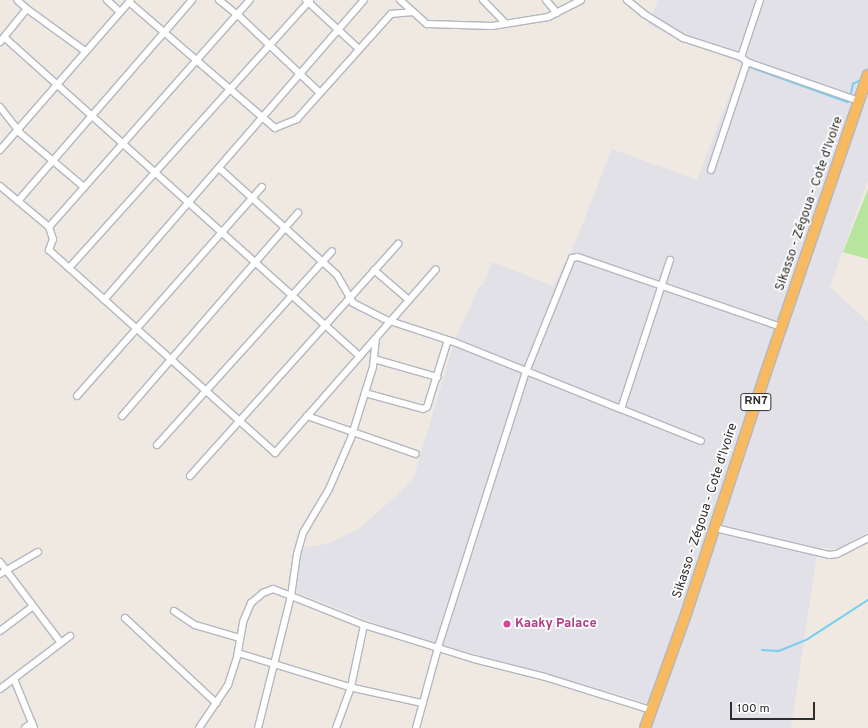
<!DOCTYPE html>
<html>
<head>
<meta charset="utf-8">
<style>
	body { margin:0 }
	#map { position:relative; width:868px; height:728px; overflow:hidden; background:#efe9e1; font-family:Overpass,sans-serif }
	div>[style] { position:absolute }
	.industrial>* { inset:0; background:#e3e1e8 }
	.green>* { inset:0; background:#b6e59e }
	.stream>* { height:1.5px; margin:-0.75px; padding:0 0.75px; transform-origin:0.75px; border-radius:0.75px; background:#75cff0 }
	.roads { filter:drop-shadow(1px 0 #b4b7c1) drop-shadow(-1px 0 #b4b7c1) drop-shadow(0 1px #b4b7c1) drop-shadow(0 -1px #b4b7c1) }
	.minor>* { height:6px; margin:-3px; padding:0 3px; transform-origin:3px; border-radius:3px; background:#fff }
	.trunk>* { height:10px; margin:-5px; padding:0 5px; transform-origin:5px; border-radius:5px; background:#f8ba60 }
	.dots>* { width:11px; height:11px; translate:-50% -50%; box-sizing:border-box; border:2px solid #fff; border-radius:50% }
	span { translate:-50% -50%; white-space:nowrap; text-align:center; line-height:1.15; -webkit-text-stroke:3.5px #fff; paint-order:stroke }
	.shield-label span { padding:1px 3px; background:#fff; border:1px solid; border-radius:3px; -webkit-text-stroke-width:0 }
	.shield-label { font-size:12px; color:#2e2e2e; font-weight:700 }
	.street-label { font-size:13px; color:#2e2e2e }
	.hotel-label { font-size:13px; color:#b23c85; font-weight:700 }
	.left { translate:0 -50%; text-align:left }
	.scale { position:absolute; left:730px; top:702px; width:85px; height:18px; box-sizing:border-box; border:2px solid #2e2e2e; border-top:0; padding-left:5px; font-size:12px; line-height:14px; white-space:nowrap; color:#2e2e2e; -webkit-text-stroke:3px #fff; paint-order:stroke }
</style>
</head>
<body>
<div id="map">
	<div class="industrial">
		<i style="clip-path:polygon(658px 0,868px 0,868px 180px,830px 287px,868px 322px,868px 532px,838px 549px,818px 547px,791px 728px,640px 728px,648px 703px,400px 633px,296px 592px,301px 548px,326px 544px,359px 529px,413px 480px,454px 342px,480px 285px,483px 286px,492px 262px,553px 286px,573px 248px,612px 149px,697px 180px,742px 63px,686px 43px,648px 24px)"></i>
	</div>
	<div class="green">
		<i style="clip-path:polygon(868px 189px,868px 259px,843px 252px)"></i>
	</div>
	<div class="stream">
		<i style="left:750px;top:67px;width:104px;rotate:19.7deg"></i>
		<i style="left:851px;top:93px;width:9px;rotate:-77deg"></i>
		<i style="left:853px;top:84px;width:9px;rotate:-27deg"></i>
		<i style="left:762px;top:650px;width:17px;rotate:3deg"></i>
		<i style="left:779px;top:651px;width:31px;rotate:-22deg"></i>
		<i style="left:808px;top:639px;width:72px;rotate:-33deg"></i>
	</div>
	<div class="roads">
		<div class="minor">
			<i style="left:107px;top:0;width:18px;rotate:43deg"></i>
			<i style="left:219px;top:0;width:27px;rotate:39deg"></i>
			<i style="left:240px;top:17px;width:110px;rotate:43.5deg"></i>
			<i style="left:306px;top:0;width:72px;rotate:42.8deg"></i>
			<i style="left:400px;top:0;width:36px;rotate:42deg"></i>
			<i style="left:427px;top:24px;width:65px;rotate:1.8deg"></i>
			<i style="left:492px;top:26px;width:57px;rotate:-9.1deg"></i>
			<i style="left:548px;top:17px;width:37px;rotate:-27deg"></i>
			<i style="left:483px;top:0;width:33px;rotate:46deg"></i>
			<i style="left:546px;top:0;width:17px;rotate:50deg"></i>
			<i style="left:627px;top:0;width:22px;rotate:39deg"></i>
			<i style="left:644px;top:14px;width:46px;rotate:31.6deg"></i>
			<i style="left:683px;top:38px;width:61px;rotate:18.1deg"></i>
			<i style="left:760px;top:0;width:60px;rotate:108.4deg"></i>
			<i style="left:741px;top:57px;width:8px;rotate:40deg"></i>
			<i style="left:747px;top:62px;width:119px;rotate:19.2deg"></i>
			<i style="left:129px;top:2px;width:193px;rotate:40.8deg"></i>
			<i style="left:275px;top:128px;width:24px;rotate:-22deg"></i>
			<i style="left:297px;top:119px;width:141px;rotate:-48.2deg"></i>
			<i style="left:391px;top:14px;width:22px;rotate:-5deg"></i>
			<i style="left:27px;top:9px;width:72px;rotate:35.9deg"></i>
			<i style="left:4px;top:37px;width:36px;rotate:-51deg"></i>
			<i style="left:27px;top:9px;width:13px;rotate:-138deg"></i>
			<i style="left:0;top:42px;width:6px;rotate:-51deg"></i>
			<i style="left:4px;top:37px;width:478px;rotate:41.9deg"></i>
			<i style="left:0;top:107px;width:33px;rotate:52deg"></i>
			<i style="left:20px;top:133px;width:84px;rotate:40.2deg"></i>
			<i style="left:0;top:150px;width:199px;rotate:-48.9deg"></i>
			<i style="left:219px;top:168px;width:159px;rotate:42.2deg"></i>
			<i style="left:337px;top:275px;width:32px;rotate:60deg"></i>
			<i style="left:353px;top:303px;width:35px;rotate:27deg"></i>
			<i style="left:384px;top:319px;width:74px;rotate:18.2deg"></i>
			<i style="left:454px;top:342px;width:180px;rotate:21.9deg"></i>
			<i style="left:621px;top:409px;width:157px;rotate:-71.8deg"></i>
			<i style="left:711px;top:170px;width:114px;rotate:-71.6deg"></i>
			<i style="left:0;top:186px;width:64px;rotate:39.9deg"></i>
			<i style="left:49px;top:227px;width:13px;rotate:72deg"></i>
			<i style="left:53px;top:239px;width:12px;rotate:110deg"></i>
			<i style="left:49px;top:250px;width:304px;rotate:41.9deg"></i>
			<i style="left:275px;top:453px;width:244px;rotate:-48.8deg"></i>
			<i style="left:18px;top:201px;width:266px;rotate:-49.1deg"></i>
			<i style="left:49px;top:227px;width:303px;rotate:-48.5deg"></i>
			<i style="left:69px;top:268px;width:360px;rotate:-48deg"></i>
			<i style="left:374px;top:270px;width:46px;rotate:40.6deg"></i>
			<i style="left:104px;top:300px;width:397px;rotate:-49.1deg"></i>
			<i style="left:376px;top:338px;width:29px;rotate:96deg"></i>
			<i style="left:373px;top:367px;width:74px;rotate:107.2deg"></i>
			<i style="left:351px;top:438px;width:56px;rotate:113.3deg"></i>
			<i style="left:329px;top:489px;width:51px;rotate:120.6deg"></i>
			<i style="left:303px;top:533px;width:22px;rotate:106deg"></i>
			<i style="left:297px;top:554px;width:42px;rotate:98.1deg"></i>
			<i style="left:291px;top:596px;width:79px;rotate:21.7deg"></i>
			<i style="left:364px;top:625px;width:115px;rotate:17.2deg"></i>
			<i style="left:474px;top:659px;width:73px;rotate:14.2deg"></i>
			<i style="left:545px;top:677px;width:111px;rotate:17.3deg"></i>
			<i style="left:374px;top:359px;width:66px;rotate:15.9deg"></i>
			<i style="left:365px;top:393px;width:60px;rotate:15.4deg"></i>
			<i style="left:423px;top:409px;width:4px;rotate:-27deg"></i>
			<i style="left:427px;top:407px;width:70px;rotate:-72.6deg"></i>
			<i style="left:77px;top:396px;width:279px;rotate:-48.5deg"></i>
			<i style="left:621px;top:409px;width:86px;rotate:21.8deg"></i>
			<i style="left:122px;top:416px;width:269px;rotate:-49.1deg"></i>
			<i style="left:307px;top:416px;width:115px;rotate:19.2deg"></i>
			<i style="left:157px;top:445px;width:261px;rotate:-47.9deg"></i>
			<i style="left:190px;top:476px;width:312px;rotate:-48.1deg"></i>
			<i style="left:715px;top:528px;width:117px;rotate:13.3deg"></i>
			<i style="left:829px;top:555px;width:8px;rotate:-7deg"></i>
			<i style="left:837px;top:554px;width:35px;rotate:-27deg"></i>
			<i style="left:0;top:562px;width:101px;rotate:53deg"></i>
			<i style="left:0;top:574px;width:44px;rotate:-30.1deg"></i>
			<i style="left:174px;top:611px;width:25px;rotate:34deg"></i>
			<i style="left:195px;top:625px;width:47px;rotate:16.1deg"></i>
			<i style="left:125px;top:618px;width:125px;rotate:43deg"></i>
			<i style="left:0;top:631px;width:41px;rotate:-37.1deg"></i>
			<i style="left:238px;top:653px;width:116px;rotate:17deg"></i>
			<i style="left:349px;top:687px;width:75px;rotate:12.4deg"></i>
			<i style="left:14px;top:679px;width:53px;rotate:67.8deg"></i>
			<i style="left:0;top:689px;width:88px;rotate:-37.1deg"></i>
			<i style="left:25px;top:728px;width:9px;rotate:-36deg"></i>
			<i style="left:199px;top:728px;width:52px;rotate:-56deg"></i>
			<i style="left:228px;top:685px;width:29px;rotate:-72deg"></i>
			<i style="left:237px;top:657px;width:36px;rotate:-80deg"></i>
			<i style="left:243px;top:622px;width:21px;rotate:-67deg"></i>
			<i style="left:251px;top:603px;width:16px;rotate:-40deg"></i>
			<i style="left:263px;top:593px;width:11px;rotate:-22deg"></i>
			<i style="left:273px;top:589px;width:19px;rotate:21deg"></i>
			<i style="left:291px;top:596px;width:136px;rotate:104deg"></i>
			<i style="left:336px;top:728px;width:44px;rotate:-69.9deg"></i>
			<i style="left:351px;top:687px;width:63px;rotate:-78.2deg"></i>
			<i style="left:416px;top:728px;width:87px;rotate:-74.7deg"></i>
			<i style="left:439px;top:644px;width:286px;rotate:-72.3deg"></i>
			<i style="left:526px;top:372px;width:123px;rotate:-68deg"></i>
			<i style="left:572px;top:258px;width:6px;rotate:-9deg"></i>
			<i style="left:578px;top:257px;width:215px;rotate:19deg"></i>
		</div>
		<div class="trunk">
			<i style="left:645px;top:728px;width:121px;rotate:-70.2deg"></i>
			<i style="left:686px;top:614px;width:252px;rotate:-71.7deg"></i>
			<i style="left:765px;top:375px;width:317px;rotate:-71.1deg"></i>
		</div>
	</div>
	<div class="dots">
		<i style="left:507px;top:624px;background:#d1479c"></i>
	</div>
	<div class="shield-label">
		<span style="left:756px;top:402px">RN7</span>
	</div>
	<div class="street-label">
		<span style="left:810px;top:204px;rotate:-71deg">Sikasso - Zégoua - Cote d'Ivoire</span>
		<span style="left:706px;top:511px;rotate:-72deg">Sikasso - Zégoua - Cote d'Ivoire</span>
	</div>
	<div class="hotel-label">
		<span class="left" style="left:515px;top:624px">Kaaky Palace</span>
	</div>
	<div class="scale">100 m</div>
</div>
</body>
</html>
